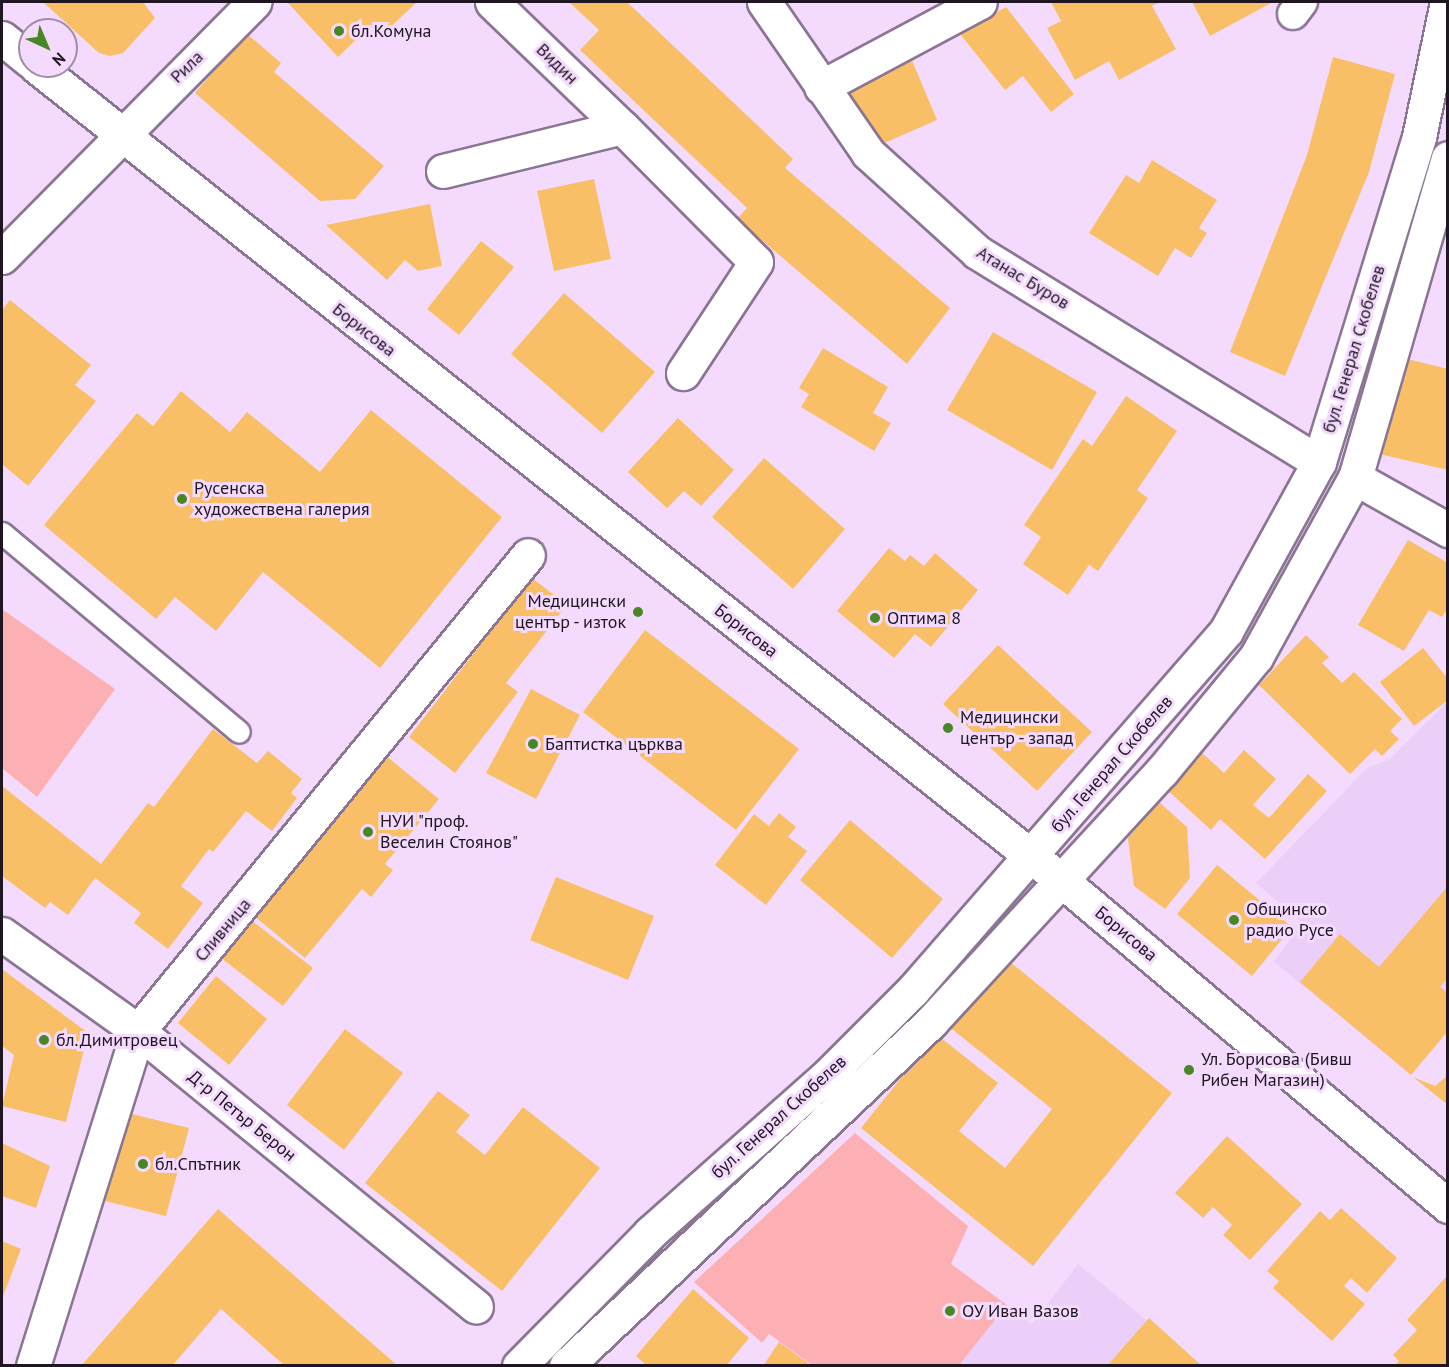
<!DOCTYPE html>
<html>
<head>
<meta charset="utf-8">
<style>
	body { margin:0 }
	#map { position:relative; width:1449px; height:1367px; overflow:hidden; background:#f4dbfe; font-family:"PT Sans",sans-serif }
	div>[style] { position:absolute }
	.built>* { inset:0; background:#eccff8 }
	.green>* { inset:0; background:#fcb0b3 }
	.building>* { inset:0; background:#f9bf66 }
	.roads { filter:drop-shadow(2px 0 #8b7594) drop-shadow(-2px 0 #8b7594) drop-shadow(0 2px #8b7594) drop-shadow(0 -2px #8b7594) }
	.service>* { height:21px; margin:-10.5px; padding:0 10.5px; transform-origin:10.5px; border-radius:10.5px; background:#fff }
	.pedestrian>* { height:30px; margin:-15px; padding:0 15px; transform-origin:15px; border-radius:15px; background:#fff }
	.minor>* { height:33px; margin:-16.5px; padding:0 16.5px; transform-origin:16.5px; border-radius:16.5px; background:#fff }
	.tertiary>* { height:33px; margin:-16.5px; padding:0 16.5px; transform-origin:16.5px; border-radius:16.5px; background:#fff }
	.secondary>* { height:33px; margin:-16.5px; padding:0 16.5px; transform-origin:16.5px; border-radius:16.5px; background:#fff }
	.dots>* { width:16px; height:16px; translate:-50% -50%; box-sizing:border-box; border:3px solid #f4dbfe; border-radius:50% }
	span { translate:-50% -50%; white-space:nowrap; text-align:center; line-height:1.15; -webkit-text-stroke:6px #f4dbfe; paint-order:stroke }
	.poi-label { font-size:18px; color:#1f1622 }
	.left { translate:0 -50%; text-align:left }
	.right { translate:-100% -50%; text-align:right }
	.street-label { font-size:18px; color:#1f1622 }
	.frame { position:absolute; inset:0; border:3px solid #1f1622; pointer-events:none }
	.north { position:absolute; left:18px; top:18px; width:60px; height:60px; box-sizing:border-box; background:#f4dbfe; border:2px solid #9f8ca6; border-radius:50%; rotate:136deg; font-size:16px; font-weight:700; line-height:24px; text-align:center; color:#1f1622 }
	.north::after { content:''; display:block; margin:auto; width:21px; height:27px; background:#498625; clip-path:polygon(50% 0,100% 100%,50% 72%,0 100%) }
</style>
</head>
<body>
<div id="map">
	<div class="built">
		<i style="clip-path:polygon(1447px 702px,1447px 1028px,1411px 1075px,1274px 962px,1302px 923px,1256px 883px,1368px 767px,1389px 760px)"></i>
		<i style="clip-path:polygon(935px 1253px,1032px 1324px,1078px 1264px,1202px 1365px,812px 1365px,779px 1342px)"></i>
	</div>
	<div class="green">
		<i style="clip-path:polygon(2px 609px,115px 689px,37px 797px,2px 768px)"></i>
		<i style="clip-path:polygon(855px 1133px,968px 1226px,951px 1264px,1007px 1305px,959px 1365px,812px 1365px,769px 1334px,762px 1343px,694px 1282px)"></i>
	</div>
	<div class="building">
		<i style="clip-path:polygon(43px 2px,143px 2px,155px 18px,123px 53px,110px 56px,99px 53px)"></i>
		<i style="clip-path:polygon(287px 2px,417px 2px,381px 36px,370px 26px,338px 57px)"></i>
		<i style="clip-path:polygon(569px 2px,627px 2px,793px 159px,785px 168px,950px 308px,907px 364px,737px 219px,747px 208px,580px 50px,599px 30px)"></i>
		<i style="clip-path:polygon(1051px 2px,1160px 2px,1152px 6px,1176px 49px,1119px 80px,1109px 61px,1075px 80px,1047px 28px,1061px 21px)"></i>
		<i style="clip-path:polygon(1192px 2px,1273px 2px,1210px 36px)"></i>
		<i style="clip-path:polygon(1006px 7px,1074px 94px,1051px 112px,1023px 76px,1005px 90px,960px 34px)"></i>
		<i style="clip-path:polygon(246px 33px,281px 63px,274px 72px,384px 166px,355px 199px,320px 201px,195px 93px)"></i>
		<i style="clip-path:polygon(1333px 57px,1395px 74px,1369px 172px,1285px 376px,1230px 352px,1307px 155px)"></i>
		<i style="clip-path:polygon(911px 58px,937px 120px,873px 148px,847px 86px)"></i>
		<i style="clip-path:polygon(1152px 160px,1217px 200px,1199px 228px,1207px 233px,1191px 258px,1175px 248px,1158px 276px,1089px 233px,1126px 175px,1139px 183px)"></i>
		<i style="clip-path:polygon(594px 179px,611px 259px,554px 271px,537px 191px)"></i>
		<i style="clip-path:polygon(430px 204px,442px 266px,418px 271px,405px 260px,387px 280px,326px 225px)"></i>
		<i style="clip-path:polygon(481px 241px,514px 267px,459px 335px,427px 309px)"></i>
		<i style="clip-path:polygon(564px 293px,655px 372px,602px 433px,511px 354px)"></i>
		<i style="clip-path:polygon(10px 300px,91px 365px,75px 385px,96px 401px,28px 486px,2px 464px,2px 310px)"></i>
		<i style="clip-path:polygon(993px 332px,1097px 392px,1052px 470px,947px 410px)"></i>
		<i style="clip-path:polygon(823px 348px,888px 387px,873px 413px,891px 423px,874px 451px,801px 407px,809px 394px,799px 388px)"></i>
		<i style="clip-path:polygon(1399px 357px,1448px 369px,1448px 470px,1375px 453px)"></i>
		<i style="clip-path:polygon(181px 391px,230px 432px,247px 412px,320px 472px,371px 410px,502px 517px,380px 668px,263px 572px,216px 631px,175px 597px,156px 619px,44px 525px,137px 413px,153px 426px)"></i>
		<i style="clip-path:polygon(1126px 396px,1177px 431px,1137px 490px,1148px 498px,1098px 571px,1089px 565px,1068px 595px,1023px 564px,1041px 537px,1024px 525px,1083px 439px,1092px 446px)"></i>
		<i style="clip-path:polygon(678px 418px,734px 470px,701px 506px,684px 491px,667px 508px,628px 472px)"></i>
		<i style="clip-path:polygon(764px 458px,845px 529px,793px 589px,712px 517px)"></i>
		<i style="clip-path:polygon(1408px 540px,1448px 563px,1448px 608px,1442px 617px,1429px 610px,1404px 651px,1358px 625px)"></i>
		<i style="clip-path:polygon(889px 548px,905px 561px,910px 555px,924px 566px,935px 553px,978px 590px,931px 647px,915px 634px,894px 658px,837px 611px)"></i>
		<i style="clip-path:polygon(532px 578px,567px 605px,506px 683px,518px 692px,455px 773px,409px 737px)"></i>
		<i style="clip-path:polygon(645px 630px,799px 749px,736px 830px,583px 712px)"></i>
		<i style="clip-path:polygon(1306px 635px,1329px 657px,1322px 663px,1342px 683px,1354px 672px,1402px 719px,1390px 731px,1399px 739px,1382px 756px,1375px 749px,1350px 774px,1259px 685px)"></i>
		<i style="clip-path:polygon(998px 645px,1092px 732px,1037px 791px,943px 704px)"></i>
		<i style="clip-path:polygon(1423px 648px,1448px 679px,1448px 700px,1414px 726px,1380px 682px)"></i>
		<i style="clip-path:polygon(531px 689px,580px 715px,536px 799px,486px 773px)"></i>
		<i style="clip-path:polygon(213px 729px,257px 763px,268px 751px,302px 779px,291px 793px,297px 798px,272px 831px,246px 811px,213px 852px,209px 849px,181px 886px,203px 903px,168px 949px,134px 923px,141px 913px,95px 878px,68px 915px,50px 902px,45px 908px,2px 876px,2px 786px,101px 864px,148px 803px,154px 807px)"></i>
		<i style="clip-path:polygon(1199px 750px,1224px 773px,1244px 750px,1276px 779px,1253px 805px,1269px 818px,1308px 774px,1327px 791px,1265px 859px,1220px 819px,1211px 830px,1165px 788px)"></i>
		<i style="clip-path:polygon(386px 756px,439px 799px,385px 864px,393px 870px,371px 897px,362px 889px,305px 958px,254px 916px)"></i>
		<i style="clip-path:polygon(1159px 802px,1187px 827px,1190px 878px,1165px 909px,1134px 886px,1128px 838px)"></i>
		<i style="clip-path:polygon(779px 813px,796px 827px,788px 837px,807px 851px,766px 905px,715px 865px,754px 814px,769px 826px)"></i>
		<i style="clip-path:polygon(850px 820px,943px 899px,892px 958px,800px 880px)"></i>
		<i style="clip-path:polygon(1217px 865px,1292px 927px,1252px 976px,1177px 914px)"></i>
		<i style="clip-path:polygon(556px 877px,654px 916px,628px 980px,530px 940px)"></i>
		<i style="clip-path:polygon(1448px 886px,1448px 978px,1440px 987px,1448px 993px,1448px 1031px,1411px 1075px,1300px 982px,1340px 934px,1379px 967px)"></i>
		<i style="clip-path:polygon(251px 920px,313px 968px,283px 1006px,221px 958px)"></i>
		<i style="clip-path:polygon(999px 953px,1172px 1093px,1033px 1266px,861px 1128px,936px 1034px,998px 1083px,959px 1131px,1005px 1168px,1052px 1109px,943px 1022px)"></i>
		<i style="clip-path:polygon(2px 969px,88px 1033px,66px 1122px,2px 1106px,14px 1055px,2px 1046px)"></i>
		<i style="clip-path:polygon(216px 976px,267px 1019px,229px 1065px,178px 1023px)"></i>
		<i style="clip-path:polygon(345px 1029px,403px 1073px,344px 1150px,287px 1105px)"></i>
		<i style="clip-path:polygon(1448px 1075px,1448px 1105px,1413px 1077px,1435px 1086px)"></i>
		<i style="clip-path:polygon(438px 1091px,470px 1115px,456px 1132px,485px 1155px,523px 1107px,600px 1168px,502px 1291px,365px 1183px)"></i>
		<i style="clip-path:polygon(120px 1111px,189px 1128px,166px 1216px,97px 1199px)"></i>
		<i style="clip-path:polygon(1227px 1136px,1302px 1204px,1250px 1260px,1223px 1235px,1232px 1225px,1213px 1207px,1203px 1218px,1175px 1193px)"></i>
		<i style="clip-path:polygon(2px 1143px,50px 1166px,36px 1208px,2px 1196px)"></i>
		<i style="clip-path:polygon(1341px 1208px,1397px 1258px,1367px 1293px,1351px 1278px,1344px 1286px,1365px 1304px,1332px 1341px,1273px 1288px,1279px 1281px,1267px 1271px,1320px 1211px,1330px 1220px)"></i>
		<i style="clip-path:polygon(218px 1209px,398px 1366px,285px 1366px,221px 1309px,172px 1366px,81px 1366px)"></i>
		<i style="clip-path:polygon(2px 1241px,21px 1249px,2px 1299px)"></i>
		<i style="clip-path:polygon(1446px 1277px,1448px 1366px,1394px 1366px,1399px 1361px,1393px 1355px,1417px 1330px,1407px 1320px)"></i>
		<i style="clip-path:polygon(693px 1289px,749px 1338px,726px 1366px,647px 1366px,636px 1356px)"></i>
		<i style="clip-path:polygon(1149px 1318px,1202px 1366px,1107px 1366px)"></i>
		<i style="clip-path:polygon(779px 1342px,812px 1366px,763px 1366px)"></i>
	</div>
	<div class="roads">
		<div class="service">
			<i style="left:2px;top:533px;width:309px;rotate:40deg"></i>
		</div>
		<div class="pedestrian">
			<i style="left:1293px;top:14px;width:15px;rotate:-53deg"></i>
		</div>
		<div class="minor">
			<i style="left:492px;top:2px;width:180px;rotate:43.9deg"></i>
			<i style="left:764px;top:2px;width:183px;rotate:55.4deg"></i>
			<i style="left:868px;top:153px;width:147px;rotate:42.2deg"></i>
			<i style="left:977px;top:252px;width:401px;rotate:31.6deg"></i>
			<i style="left:821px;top:87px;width:180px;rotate:-28.1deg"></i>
			<i style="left:443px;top:171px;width:184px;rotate:-13.8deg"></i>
			<i style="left:622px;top:127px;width:190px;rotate:45.2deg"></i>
			<i style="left:756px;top:262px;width:133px;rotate:123.3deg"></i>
			<i style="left:1355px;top:478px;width:107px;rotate:29.2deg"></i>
			<i style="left:2px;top:934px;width:167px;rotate:35.5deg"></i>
			<i style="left:138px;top:1031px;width:436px;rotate:39.2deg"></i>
			<i style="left:33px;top:1366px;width:351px;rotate:-72.6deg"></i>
			<i style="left:138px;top:1031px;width:615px;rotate:-50.67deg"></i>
		</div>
		<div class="tertiary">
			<i style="left:2px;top:257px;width:359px;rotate:-45.3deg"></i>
		</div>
		<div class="secondary">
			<i style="left:2px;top:38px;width:36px;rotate:39deg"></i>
			<i style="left:36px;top:66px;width:1309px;rotate:38.45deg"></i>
			<i style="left:1061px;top:880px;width:506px;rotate:40.11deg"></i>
			<i style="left:519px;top:1366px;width:187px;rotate:-45.4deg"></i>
			<i style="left:650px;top:1233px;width:238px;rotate:-41.6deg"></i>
			<i style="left:828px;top:1075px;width:120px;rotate:-45deg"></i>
			<i style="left:913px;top:990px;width:476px;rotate:-48.9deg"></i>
			<i style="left:1226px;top:631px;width:193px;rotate:-61.2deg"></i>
			<i style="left:1319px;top:462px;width:340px;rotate:-72.9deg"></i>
			<i style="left:1419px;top:137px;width:138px;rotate:-78.3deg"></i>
			<i style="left:566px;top:1366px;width:502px;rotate:-43.3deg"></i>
			<i style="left:931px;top:1022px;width:341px;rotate:-47.4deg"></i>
			<i style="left:1162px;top:771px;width:148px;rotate:-50.5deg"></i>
			<i style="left:1256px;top:657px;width:205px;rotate:-61.1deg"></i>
			<i style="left:1355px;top:478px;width:333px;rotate:-73.8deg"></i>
		</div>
	</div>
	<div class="dots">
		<i style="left:339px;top:31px;background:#498625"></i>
		<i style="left:182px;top:499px;background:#498625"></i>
		<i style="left:638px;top:612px;background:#498625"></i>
		<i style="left:875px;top:618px;background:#498625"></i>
		<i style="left:948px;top:728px;background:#498625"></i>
		<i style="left:533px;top:744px;background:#498625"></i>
		<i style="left:368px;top:832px;background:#498625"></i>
		<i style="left:1234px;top:920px;background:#498625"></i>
		<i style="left:44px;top:1040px;background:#498625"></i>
		<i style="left:1189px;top:1070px;background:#498625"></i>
		<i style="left:143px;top:1164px;background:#498625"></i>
		<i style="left:950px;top:1311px;background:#498625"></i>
	</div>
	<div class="poi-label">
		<span class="left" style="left:351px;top:31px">бл.Комуна</span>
		<span class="left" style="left:194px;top:499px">Русенска<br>художествена галерия</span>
		<span class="right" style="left:626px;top:612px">Медицински<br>център - изток</span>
		<span class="left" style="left:887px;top:618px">Оптима 8</span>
		<span class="left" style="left:960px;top:728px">Медицински<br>център - запад</span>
		<span class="left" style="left:545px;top:744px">Баптистка църква</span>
		<span class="left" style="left:380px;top:832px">НУИ "проф.<br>Веселин Стоянов"</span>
		<span class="left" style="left:1246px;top:920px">Общинско<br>радио Русе</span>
		<span class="left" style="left:56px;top:1040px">бл.Димитровец</span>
		<span class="left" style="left:1201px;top:1070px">Ул. Борисова (Бивш<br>Рибен Магазин)</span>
		<span class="left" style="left:155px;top:1164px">бл.Спътник</span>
		<span class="left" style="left:962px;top:1311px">ОУ Иван Вазов</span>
	</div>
	<div class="street-label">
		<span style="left:557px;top:64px;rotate:44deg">Видин</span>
		<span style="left:187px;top:67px;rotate:-44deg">Рила</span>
		<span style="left:1023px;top:278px;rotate:31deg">Атанас Буров</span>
		<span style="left:364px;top:330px;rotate:38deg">Борисова</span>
		<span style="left:1354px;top:349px;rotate:-73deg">бул. Генерал Скобелев</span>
		<span style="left:746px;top:631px;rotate:38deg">Борисова</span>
		<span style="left:1112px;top:764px;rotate:-49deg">бул. Генерал Скобелев</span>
		<span style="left:223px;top:930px;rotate:-50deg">Сливница</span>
		<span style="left:1126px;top:934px;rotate:40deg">Борисова</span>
		<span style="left:242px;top:1116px;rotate:39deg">Д-р Петър Берон</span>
		<span style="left:779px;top:1117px;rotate:-42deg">бул. Генерал Скобелев</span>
	</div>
	<div class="frame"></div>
	<div class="north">N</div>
</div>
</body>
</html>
